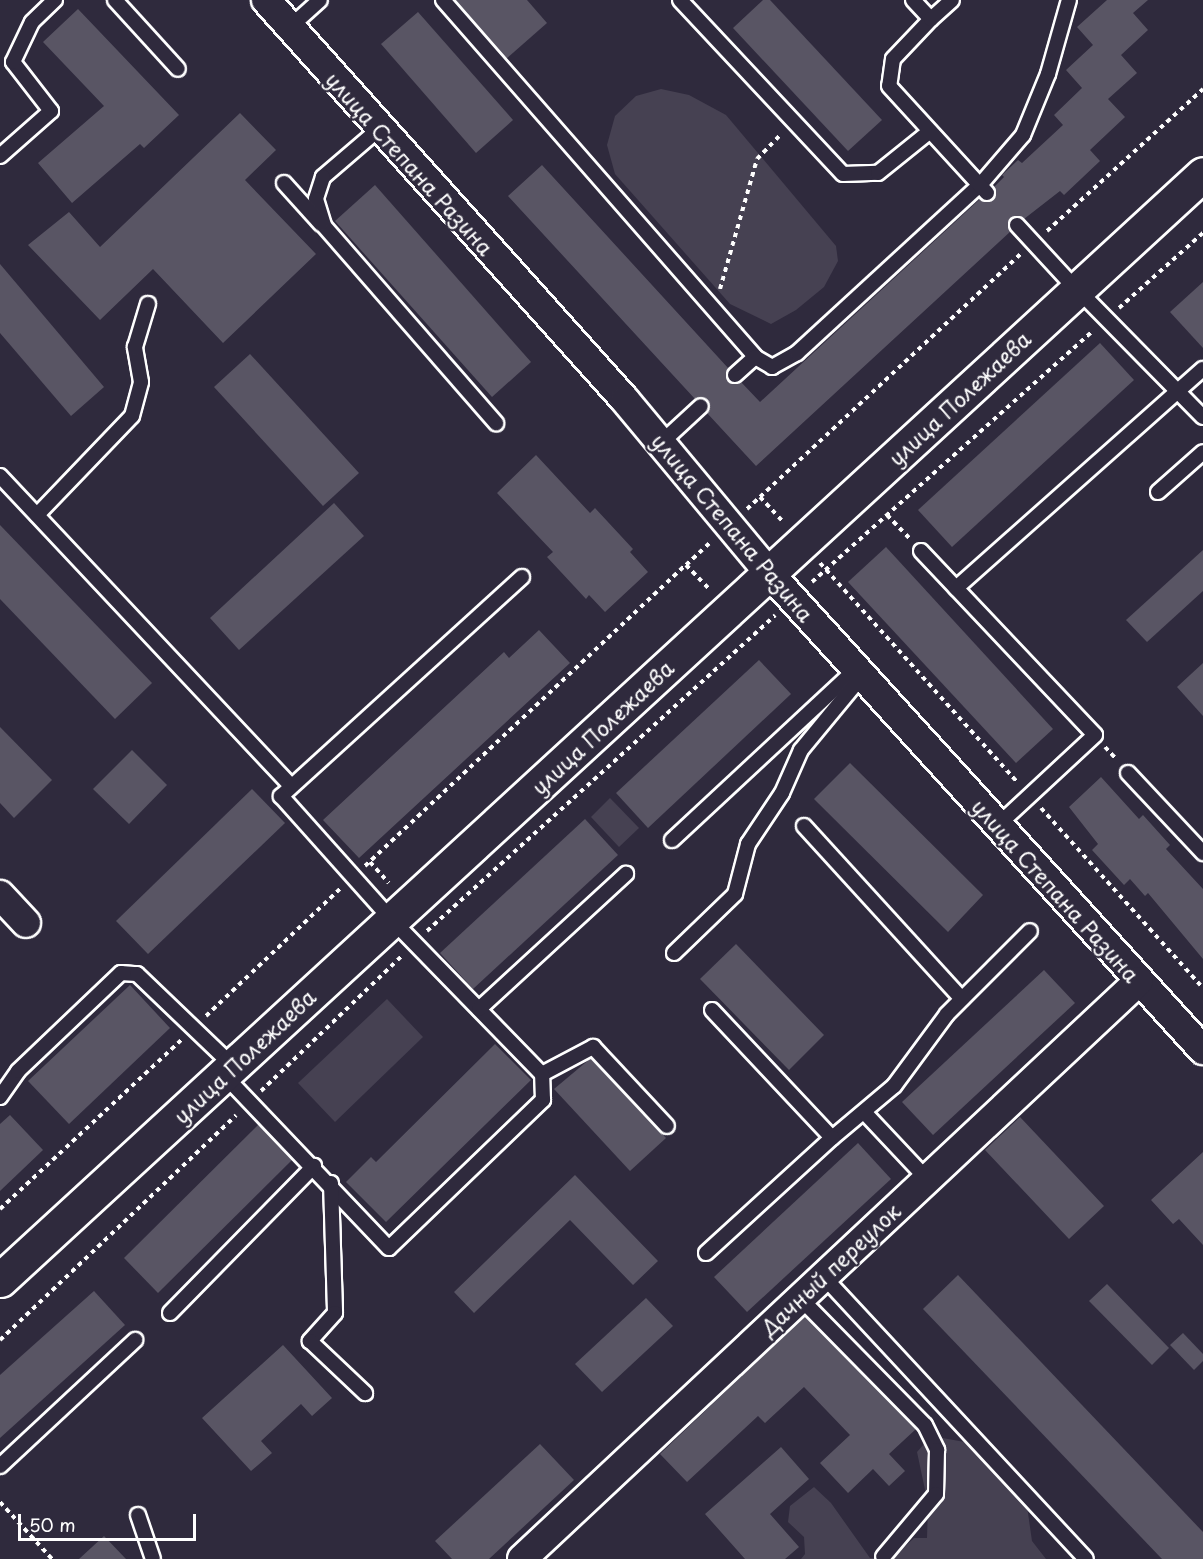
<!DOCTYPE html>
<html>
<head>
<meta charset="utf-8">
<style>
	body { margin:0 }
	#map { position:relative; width:1203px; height:1559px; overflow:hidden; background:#2f2a3d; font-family:"Playpen Sans",sans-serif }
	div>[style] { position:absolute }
	.green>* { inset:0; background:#464152 }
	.building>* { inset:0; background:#595564 }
	.path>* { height:4px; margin-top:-2px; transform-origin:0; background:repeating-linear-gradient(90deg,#fff 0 4.5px,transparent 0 9px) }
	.roads { filter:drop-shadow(2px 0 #fff) drop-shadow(-2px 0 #fff) drop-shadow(0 2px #fff) drop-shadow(0 -2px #fff) }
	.service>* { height:14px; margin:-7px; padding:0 7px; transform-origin:7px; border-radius:7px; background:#2f2a3d }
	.minor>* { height:28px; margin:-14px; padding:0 14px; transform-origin:14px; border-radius:14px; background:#2f2a3d }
	.primary>* { height:33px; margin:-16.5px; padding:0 16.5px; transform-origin:16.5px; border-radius:16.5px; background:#2f2a3d }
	span { translate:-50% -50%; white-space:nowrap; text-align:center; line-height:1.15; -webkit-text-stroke:4.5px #2f2a3d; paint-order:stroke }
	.street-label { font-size:21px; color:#fff }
	.scale { position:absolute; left:18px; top:1514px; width:178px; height:27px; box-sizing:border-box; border:3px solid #fff; border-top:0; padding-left:8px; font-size:18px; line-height:21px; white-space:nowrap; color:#fff; -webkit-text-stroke:4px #2f2a3d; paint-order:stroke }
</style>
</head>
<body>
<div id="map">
	<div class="green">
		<i style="clip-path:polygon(661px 89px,689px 95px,726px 115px,836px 246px,838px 261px,824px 287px,796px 310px,771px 324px,730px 304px,615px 174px,607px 145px,615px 116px,636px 96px)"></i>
		<i style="clip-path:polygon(610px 798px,639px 828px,619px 847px,591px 817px)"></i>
		<i style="clip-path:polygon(387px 999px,423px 1037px,335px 1122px,298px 1083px)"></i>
		<i style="clip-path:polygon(931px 1436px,993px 1447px,1017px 1470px,1026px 1499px,1032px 1541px,1046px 1559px,801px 1559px,805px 1554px,804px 1537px,788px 1522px,790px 1506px,814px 1487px,831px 1503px,870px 1558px,894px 1557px,914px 1538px,927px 1538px,928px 1504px,917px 1452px)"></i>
	</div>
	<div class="building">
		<i style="clip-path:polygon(455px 0,527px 0,547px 23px,506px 59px)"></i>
		<i style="clip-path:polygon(763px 0,770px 0,882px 120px,848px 151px,733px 28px)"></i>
		<i style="clip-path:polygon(1107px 0,1148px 0,1133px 13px,1148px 30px,1121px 55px,1137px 73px,1108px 99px,1125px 117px,1090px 150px,1100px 161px,1064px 195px,1060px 191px,1024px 219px,1011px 218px,1011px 231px,756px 466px,707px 413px,707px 400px,695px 399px,508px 196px,542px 165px,729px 369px,729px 381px,741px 382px,760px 402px,980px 199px,993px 200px,994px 187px,1004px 177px,1002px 175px,1018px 160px,1022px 163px,1063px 125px,1054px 115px,1082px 88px,1066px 70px,1093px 45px,1077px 27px)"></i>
		<i style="clip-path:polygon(78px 9px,179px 115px,144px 148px,140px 144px,72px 203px,38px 163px,104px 106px,43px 42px)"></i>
		<i style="clip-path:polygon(418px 12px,513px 120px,476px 153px,381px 44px)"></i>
		<i style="clip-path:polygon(240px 113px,276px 150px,245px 180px,316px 254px,223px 343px,153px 269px,100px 320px,28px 245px,69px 212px,100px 247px)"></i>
		<i style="clip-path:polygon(375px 185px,531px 362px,492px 397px,335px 221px)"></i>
		<i style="clip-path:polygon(0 264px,104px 387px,71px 416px,0 333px)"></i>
		<i style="clip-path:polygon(1203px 282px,1203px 348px,1170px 312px)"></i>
		<i style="clip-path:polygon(1100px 343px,1134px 380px,952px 547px,918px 510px)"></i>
		<i style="clip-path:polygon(250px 354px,359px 473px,323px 506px,214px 387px)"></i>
		<i style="clip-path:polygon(536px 455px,590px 513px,595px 508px,633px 549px,630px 552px,648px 572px,605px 612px,589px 595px,586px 599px,547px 557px,553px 552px,497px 493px)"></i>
		<i style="clip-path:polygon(334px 503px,364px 536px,239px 650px,210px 618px)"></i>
		<i style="clip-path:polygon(0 525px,152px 683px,115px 719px,0 599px)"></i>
		<i style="clip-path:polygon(886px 547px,1053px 729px,1016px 763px,848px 582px)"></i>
		<i style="clip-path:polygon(1203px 550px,1203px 591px,1147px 642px,1126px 620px)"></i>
		<i style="clip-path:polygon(539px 630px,570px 663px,359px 858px,323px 820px,504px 652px,509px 658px)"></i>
		<i style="clip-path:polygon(759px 660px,791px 694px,648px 828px,616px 793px)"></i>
		<i style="clip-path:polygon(1203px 663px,1203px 716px,1177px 687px)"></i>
		<i style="clip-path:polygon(0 727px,52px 780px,14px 818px,0 803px)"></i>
		<i style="clip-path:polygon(132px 750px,167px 785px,129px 824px,93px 789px)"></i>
		<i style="clip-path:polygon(850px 763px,983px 895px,948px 932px,814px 799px)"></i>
		<i style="clip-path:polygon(1101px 777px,1139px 819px,1143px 815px,1170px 845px,1166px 849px,1203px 889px,1203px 959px,1148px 893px,1145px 896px,1130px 879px,1124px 885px,1092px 850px,1098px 844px,1069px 807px)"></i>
		<i style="clip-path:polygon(252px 789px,285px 823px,148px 954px,116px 921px)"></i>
		<i style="clip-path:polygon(585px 819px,618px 855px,473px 989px,440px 953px)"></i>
		<i style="clip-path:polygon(736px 944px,824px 1035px,789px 1070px,700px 979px)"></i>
		<i style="clip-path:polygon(1044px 970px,1075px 1003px,933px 1135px,902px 1102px)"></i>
		<i style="clip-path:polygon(130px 985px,170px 1028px,69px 1124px,28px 1081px)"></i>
		<i style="clip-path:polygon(495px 1044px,531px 1080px,386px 1222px,346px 1182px,371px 1157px,376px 1162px)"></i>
		<i style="clip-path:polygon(591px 1058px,666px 1138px,630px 1171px,554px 1089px)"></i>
		<i style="clip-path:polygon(10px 1115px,43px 1150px,0 1191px,0 1124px)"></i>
		<i style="clip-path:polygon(1020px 1117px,1104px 1206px,1069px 1239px,985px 1150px)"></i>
		<i style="clip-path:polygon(259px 1124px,292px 1160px,158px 1293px,124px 1258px)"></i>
		<i style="clip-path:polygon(858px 1143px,891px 1179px,747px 1312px,714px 1277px)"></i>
		<i style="clip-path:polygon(1203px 1152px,1203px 1245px,1179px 1219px,1173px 1224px,1151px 1200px)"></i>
		<i style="clip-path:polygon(575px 1175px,658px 1261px,633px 1285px,570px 1220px,474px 1313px,454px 1292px)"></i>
		<i style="clip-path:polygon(958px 1275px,1203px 1532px,1203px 1559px,1162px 1559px,923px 1309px)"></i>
		<i style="clip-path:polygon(1107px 1284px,1169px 1348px,1152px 1365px,1089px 1301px)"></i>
		<i style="clip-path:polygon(94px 1291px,125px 1325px,0 1438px,0 1375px)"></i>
		<i style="clip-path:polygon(646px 1298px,673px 1326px,602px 1392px,575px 1364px)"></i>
		<i style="clip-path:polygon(805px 1316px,916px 1429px,889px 1454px,905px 1471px,889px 1486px,873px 1469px,848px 1493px,820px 1463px,850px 1435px,804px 1387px,765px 1423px,758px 1416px,687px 1482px,660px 1454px)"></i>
		<i style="clip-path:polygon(1183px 1333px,1203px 1354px,1203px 1361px,1194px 1370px,1170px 1345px)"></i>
		<i style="clip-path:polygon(283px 1345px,332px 1398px,312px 1416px,301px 1404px,261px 1441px,272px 1453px,251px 1471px,202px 1418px)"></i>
		<i style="clip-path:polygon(540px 1444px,574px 1480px,489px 1559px,452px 1559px,435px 1541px)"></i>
		<i style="clip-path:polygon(781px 1447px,809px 1479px,770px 1514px,799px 1547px,785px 1559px,745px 1559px,705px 1514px)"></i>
		<i style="clip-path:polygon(104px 1536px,126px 1559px,79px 1559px)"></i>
	</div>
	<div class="path">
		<i style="left:1047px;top:231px;width:211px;rotate:-42.3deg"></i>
		<i style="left:720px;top:289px;width:135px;rotate:-74.1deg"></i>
		<i style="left:757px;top:159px;width:35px;rotate:-46deg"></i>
		<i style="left:1119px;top:308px;width:113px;rotate:-41.8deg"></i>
		<i style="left:760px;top:497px;width:357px;rotate:-43deg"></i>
		<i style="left:747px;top:509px;width:18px;rotate:-43deg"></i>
		<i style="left:760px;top:497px;width:34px;rotate:47deg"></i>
		<i style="left:887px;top:515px;width:33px;rotate:46deg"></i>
		<i style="left:820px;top:563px;width:296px;rotate:48deg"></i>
		<i style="left:686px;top:565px;width:33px;rotate:-43deg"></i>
		<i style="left:812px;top:582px;width:377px;rotate:-41.8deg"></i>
		<i style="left:1105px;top:747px;width:16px;rotate:47deg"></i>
		<i style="left:1041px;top:808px;width:242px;rotate:48deg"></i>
		<i style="left:370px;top:862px;width:28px;rotate:48deg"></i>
		<i style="left:365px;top:866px;width:440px;rotate:-43.2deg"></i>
		<i style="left:686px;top:565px;width:35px;rotate:46deg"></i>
		<i style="left:427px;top:931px;width:470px;rotate:-42.2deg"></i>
		<i style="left:206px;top:1016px;width:185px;rotate:-43.5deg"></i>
		<i style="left:261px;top:1091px;width:197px;rotate:-43.8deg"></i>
		<i style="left:0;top:1209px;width:248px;rotate:-43deg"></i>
		<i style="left:0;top:1340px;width:326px;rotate:-43.6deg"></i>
		<i style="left:0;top:1502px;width:77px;rotate:47.6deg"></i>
	</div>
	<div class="roads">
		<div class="service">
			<i style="left:115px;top:0;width:93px;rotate:47.6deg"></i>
			<i style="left:443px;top:0;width:474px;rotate:48.8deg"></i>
			<i style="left:755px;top:357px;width:20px;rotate:30deg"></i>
			<i style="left:772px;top:367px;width:29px;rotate:-29deg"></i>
			<i style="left:797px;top:353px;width:248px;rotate:-42.6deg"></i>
			<i style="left:980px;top:185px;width:66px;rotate:-49.3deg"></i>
			<i style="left:1023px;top:135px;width:66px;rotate:-67.7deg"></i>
			<i style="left:1048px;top:74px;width:77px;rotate:-74.2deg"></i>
			<i style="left:680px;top:0;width:238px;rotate:46.9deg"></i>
			<i style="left:843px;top:174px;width:35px;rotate:-2deg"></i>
			<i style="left:878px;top:173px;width:65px;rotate:-38.8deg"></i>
			<i style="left:913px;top:0;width:26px;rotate:47deg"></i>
			<i style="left:931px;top:19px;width:55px;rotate:133.5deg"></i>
			<i style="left:893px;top:59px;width:27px;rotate:98deg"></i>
			<i style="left:889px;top:86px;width:145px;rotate:47.5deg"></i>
			<i style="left:931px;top:19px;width:28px;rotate:-42deg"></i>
			<i style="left:290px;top:27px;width:40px;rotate:-42deg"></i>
			<i style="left:379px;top:129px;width:74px;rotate:139.4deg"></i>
			<i style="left:323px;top:177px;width:23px;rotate:108deg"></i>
			<i style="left:316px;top:199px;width:28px;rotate:73deg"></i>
			<i style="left:324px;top:226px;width:262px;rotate:48.9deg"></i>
			<i style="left:0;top:156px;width:68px;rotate:-41.4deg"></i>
			<i style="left:51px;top:111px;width:62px;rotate:-127.8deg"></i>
			<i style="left:13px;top:62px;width:44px;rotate:-64.6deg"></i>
			<i style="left:32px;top:22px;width:32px;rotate:-44deg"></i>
			<i style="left:284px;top:183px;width:55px;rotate:47.9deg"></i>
			<i style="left:1017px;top:225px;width:88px;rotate:47.3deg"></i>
			<i style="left:1078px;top:290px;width:178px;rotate:45.5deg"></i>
			<i style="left:735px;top:375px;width:27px;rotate:-42deg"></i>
			<i style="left:661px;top:443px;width:54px;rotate:-42.8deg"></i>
			<i style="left:0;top:476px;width:425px;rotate:46.8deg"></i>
			<i style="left:1158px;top:492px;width:60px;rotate:-41.6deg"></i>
			<i style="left:37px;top:515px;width:137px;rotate:-46.2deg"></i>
			<i style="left:132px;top:416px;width:35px;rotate:-75deg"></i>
			<i style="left:141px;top:382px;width:36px;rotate:-100deg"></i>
			<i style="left:135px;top:347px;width:45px;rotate:-73.2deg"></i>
			<i style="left:921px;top:551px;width:253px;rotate:46.6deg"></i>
			<i style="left:1095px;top:735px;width:134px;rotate:137.1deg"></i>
			<i style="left:522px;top:577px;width:326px;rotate:137.7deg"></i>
			<i style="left:281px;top:796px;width:166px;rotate:48.2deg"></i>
			<i style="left:392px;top:920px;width:215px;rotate:45.8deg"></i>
			<i style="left:542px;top:1074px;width:58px;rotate:-27.9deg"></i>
			<i style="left:593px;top:1047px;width:108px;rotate:46.9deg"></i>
			<i style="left:956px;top:588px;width:330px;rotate:-41.6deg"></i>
			<i style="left:1128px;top:773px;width:110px;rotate:46.8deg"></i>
			<i style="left:804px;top:826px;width:234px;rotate:47.6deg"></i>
			<i style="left:672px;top:840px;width:251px;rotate:-42.9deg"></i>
			<i style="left:674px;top:953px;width:85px;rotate:-44deg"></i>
			<i style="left:735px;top:894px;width:52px;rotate:-75.4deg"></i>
			<i style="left:748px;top:844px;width:61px;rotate:-56.3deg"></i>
			<i style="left:782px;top:793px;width:47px;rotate:-66.2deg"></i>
			<i style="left:801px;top:750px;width:96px;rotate:-50.5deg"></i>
			<i style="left:479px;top:1009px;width:200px;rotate:-42.6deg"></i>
			<i style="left:712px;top:1010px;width:175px;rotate:46.8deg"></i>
			<i style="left:832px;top:1138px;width:81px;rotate:-40deg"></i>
			<i style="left:894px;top:1086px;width:89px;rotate:-53.6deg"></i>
			<i style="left:947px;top:1014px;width:117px;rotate:-45deg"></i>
			<i style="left:224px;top:1075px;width:239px;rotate:46.4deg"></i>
			<i style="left:389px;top:1248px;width:214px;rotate:-43.9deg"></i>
			<i style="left:543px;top:1100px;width:26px;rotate:-92deg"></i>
			<i style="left:0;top:1097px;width:32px;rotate:-55deg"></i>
			<i style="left:18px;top:1071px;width:142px;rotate:-43.6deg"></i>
			<i style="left:121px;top:973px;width:16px;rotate:4deg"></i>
			<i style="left:137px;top:974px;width:133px;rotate:43.8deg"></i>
			<i style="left:864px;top:1112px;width:92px;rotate:46.8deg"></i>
			<i style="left:331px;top:1183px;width:130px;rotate:88.2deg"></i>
			<i style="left:335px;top:1313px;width:38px;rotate:132deg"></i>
			<i style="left:310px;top:1341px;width:76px;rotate:43.4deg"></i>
			<i style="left:706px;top:1253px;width:171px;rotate:-42.4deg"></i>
			<i style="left:823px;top:1276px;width:386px;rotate:47.1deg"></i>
			<i style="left:800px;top:1298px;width:178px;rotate:45.5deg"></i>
			<i style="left:925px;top:1425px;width:28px;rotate:64deg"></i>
			<i style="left:937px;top:1450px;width:44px;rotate:91.3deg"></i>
			<i style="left:936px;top:1494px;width:82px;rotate:130.1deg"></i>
			<i style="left:170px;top:1313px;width:206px;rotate:-45.6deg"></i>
			<i style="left:0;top:1466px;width:185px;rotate:-43deg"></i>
			<i style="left:138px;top:1515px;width:46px;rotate:71.2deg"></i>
		</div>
		<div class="minor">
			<i style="left:266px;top:0;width:537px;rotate:48.09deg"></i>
			<i style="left:625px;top:400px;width:225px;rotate:50.2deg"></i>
			<i style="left:769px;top:573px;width:645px;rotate:47.7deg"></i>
			<i style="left:0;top:895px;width:38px;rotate:47deg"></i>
			<i style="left:522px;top:1559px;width:845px;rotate:-43.13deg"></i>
		</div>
		<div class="primary">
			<i style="left:0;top:1280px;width:1634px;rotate:-42.59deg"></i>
		</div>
	</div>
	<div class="street-label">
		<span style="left:410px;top:163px;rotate:48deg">улица Степана Разина</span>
		<span style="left:959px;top:398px;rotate:-43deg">улица Полежаева</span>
		<span style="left:733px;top:527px;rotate:50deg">улица Степана Разина</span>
		<span style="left:602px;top:727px;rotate:-43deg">улица Полежаева</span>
		<span style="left:1056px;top:890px;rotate:48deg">улица Степана Разина</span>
		<span style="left:244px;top:1056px;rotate:-43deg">улица Полежаева</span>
		<span style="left:830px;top:1269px;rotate:-43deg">Дачный переулок</span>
	</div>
	<div class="scale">50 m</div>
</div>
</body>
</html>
